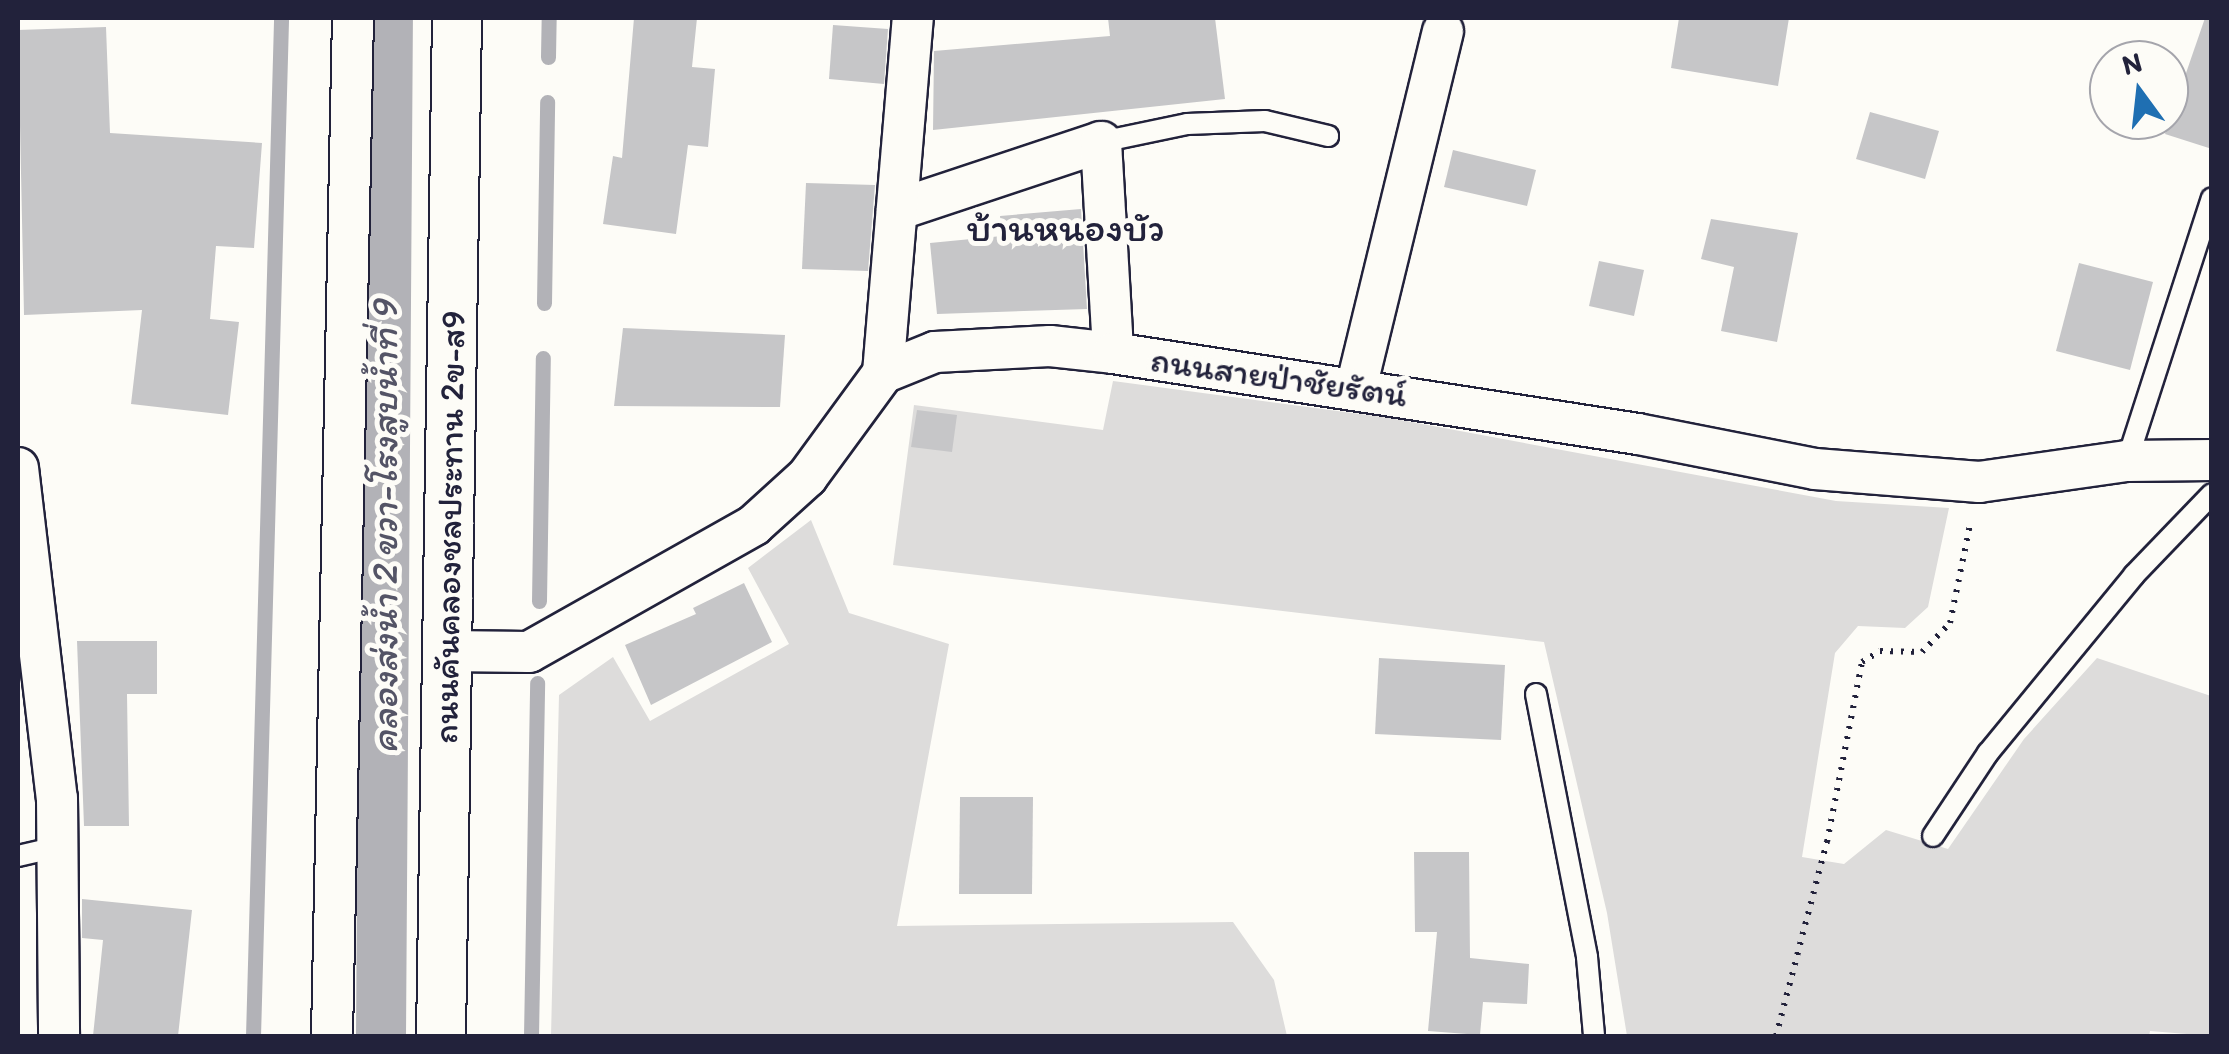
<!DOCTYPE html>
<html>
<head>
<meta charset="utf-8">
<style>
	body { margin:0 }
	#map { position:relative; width:2229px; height:1054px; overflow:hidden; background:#fdfcf7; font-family:Itim,"Playpen Sans Thai",sans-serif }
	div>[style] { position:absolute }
	.green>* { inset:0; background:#dddcdb }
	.stream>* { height:15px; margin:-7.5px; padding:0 7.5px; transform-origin:7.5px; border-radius:7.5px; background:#b2b2b7 }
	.canal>* { height:50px; margin:-25px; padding:0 25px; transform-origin:25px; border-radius:25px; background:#b2b2b7 }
	.building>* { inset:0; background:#c6c6c8 }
	.path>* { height:6px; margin-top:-3px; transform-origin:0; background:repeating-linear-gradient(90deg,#22223b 0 2.5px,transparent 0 10.5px) }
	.roads { filter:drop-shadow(2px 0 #22223b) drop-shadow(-2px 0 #22223b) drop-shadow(0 2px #22223b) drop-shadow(0 -2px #22223b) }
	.service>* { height:20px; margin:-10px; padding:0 10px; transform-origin:10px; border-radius:10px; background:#fdfcf7 }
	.minor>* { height:40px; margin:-20px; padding:0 20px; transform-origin:20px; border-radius:20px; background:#fdfcf7 }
	.tertiary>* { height:48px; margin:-24px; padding:0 24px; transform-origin:24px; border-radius:24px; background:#fdfcf7 }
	span { translate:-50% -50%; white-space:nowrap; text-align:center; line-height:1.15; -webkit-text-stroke:10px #fdfcf7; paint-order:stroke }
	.street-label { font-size:35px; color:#22223b }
	.water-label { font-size:38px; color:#545466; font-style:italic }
	.quarter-label { font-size:40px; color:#22223b }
	.frame { position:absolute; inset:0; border:20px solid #22223b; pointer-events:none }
	.north { position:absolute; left:2089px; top:40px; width:100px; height:100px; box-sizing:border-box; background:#fdfcf7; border:2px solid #a5a5ac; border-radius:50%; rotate:345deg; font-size:28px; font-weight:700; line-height:40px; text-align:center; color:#22223b }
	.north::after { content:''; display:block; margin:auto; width:35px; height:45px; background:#1f6fb2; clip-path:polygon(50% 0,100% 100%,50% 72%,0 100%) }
</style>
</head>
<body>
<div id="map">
	<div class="green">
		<i style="clip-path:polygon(1113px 381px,1390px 418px,1836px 501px,1949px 508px,1928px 607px,1905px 628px,1858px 626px,1835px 653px,1802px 857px,1844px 864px,1886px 830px,1948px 849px,2024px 739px,2097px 658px,2211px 696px,2211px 1036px,2150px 1031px,2149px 1036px,1627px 1036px,1607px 913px,1544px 642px,893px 565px,914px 405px,1103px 430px)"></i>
		<i style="clip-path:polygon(811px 520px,849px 613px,949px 644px,897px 926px,1233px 922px,1274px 980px,1287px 1036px,551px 1036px,559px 695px,613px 657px,650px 721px,789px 644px,748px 568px)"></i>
	</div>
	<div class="stream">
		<i style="left:548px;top:57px;width:39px;rotate:-89deg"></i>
		<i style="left:544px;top:303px;width:201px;rotate:-89.1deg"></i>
		<i style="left:539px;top:601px;width:243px;rotate:-89.1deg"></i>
		<i style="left:253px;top:1036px;width:1018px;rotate:-88.42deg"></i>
		<i style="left:531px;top:1036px;width:353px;rotate:-89deg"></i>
	</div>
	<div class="canal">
		<i style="left:381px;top:1036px;width:1018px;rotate:-89.61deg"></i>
	</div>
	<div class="building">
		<i style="clip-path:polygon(634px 18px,697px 18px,692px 67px,715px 69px,708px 147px,688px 145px,676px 234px,603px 224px,613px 156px,622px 158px)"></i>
		<i style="clip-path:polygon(1108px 18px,1215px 18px,1225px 99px,933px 130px,934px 51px,1110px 36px)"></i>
		<i style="clip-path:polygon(1679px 18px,1789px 18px,1778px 86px,1671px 68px)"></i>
		<i style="clip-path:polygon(2205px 18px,2212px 19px,2212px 149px,2165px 134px)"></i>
		<i style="clip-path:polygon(833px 25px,888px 29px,884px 84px,829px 79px)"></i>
		<i style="clip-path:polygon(106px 27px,110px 133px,262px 143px,254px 248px,216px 246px,210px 319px,239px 322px,228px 415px,131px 404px,142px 310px,24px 315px,18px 30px)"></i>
		<i style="clip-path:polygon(1870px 112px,1939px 131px,1925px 179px,1856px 159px)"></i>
		<i style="clip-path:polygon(1453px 150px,1536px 170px,1527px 206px,1444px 187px)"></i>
		<i style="clip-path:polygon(806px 183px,875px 185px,868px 271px,802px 269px)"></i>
		<i style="clip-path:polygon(1081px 209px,1087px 309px,937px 314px,930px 243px,1002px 236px,1000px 216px)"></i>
		<i style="clip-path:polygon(1711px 219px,1798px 233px,1777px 342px,1721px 331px,1734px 267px,1701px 259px)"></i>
		<i style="clip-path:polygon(1599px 261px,1644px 270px,1634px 316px,1589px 306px)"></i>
		<i style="clip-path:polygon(2079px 263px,2153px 282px,2130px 370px,2056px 351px)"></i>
		<i style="clip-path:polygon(623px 328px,785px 335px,780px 407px,614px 406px)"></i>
		<i style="clip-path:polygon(917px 410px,957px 415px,952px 452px,911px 447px)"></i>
		<i style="clip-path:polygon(744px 583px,772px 642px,651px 705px,625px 645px,696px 614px,693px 608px)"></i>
		<i style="clip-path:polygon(77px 641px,157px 641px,157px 694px,127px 694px,129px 826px,84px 826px)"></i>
		<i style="clip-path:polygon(1379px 658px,1505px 665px,1501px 740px,1375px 734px)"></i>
		<i style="clip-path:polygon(960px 797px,1033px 797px,1032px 894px,959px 894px)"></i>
		<i style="clip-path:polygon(1414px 852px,1469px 852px,1470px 958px,1529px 964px,1527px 1004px,1483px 1002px,1480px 1035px,1428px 1031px,1437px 932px,1415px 932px)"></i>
		<i style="clip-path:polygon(82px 899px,192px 910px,178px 1036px,93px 1036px,103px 940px,82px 938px)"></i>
	</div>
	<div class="path">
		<i style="left:1776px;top:1036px;width:201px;rotate:-75.3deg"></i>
		<i style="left:1827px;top:842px;width:183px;rotate:-79deg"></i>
		<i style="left:1862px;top:662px;width:21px;rotate:-31deg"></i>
		<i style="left:1880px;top:651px;width:42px;rotate:1.4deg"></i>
		<i style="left:1922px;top:652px;width:40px;rotate:-46deg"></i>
		<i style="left:1950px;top:623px;width:100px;rotate:-78.5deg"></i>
	</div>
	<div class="roads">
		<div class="service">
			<i style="left:1101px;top:142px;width:88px;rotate:-11.8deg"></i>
			<i style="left:1187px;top:124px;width:78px;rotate:-2.2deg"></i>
			<i style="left:1265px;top:121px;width:65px;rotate:13.4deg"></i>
			<i style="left:2127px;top:461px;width:276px;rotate:-72.1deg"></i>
			<i style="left:1536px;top:694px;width:268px;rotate:79deg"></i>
			<i style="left:1587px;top:957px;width:79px;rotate:84.9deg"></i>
			<i style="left:1933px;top:836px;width:100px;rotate:-56.5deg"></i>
			<i style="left:1988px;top:753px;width:230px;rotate:-50.6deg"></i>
			<i style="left:2134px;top:575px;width:112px;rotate:-46.1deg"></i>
			<i style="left:18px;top:856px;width:40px;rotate:-13deg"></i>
		</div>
		<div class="minor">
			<i style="left:897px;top:210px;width:215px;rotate:-18.4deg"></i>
			<i style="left:1101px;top:142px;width:211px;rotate:86.7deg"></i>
			<i style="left:883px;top:373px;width:356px;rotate:-85.2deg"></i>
			<i style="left:1356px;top:388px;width:367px;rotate:-76.3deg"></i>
			<i style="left:18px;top:468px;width:332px;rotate:83.3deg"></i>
			<i style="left:57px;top:798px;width:238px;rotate:89.5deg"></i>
			<i style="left:447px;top:651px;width:82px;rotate:0.7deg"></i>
			<i style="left:529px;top:652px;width:258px;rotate:-29.4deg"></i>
			<i style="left:754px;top:525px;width:72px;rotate:-42.2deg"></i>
			<i style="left:807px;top:477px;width:129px;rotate:-53.8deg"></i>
			<i style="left:883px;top:373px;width:56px;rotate:-22deg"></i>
			<i style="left:935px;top:352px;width:115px;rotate:-3deg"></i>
			<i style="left:1050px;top:346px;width:63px;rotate:6.3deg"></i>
			<i style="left:1113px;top:353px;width:531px;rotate:8.77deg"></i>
			<i style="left:1638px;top:434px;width:180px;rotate:11.2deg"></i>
			<i style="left:1815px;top:469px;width:165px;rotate:4.5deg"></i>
			<i style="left:1979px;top:482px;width:149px;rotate:-8.1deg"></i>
			<i style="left:2127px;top:461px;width:85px;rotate:-0.7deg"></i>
			<i style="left:332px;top:1036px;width:1018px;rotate:-88.82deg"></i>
		</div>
		<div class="tertiary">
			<i style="left:441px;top:1036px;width:1018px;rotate:-89.1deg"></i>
		</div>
	</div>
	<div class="street-label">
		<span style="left:1279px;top:377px;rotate:8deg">ถนนสายป่าชัยรัตน์</span>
		<span style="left:449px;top:527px;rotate:-89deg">ถนนคันคลองชลประทาน 2ข-ส9</span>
	</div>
	<div class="water-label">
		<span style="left:385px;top:527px;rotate:-90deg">คลองส่งน้ำ 2 ขวา-โรงสูบน้ำที่ 9</span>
	</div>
	<div class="quarter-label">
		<span style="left:1066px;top:227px">บ้านหนองบัว</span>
	</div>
	<div class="frame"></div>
	<div class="north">N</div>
</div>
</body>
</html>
